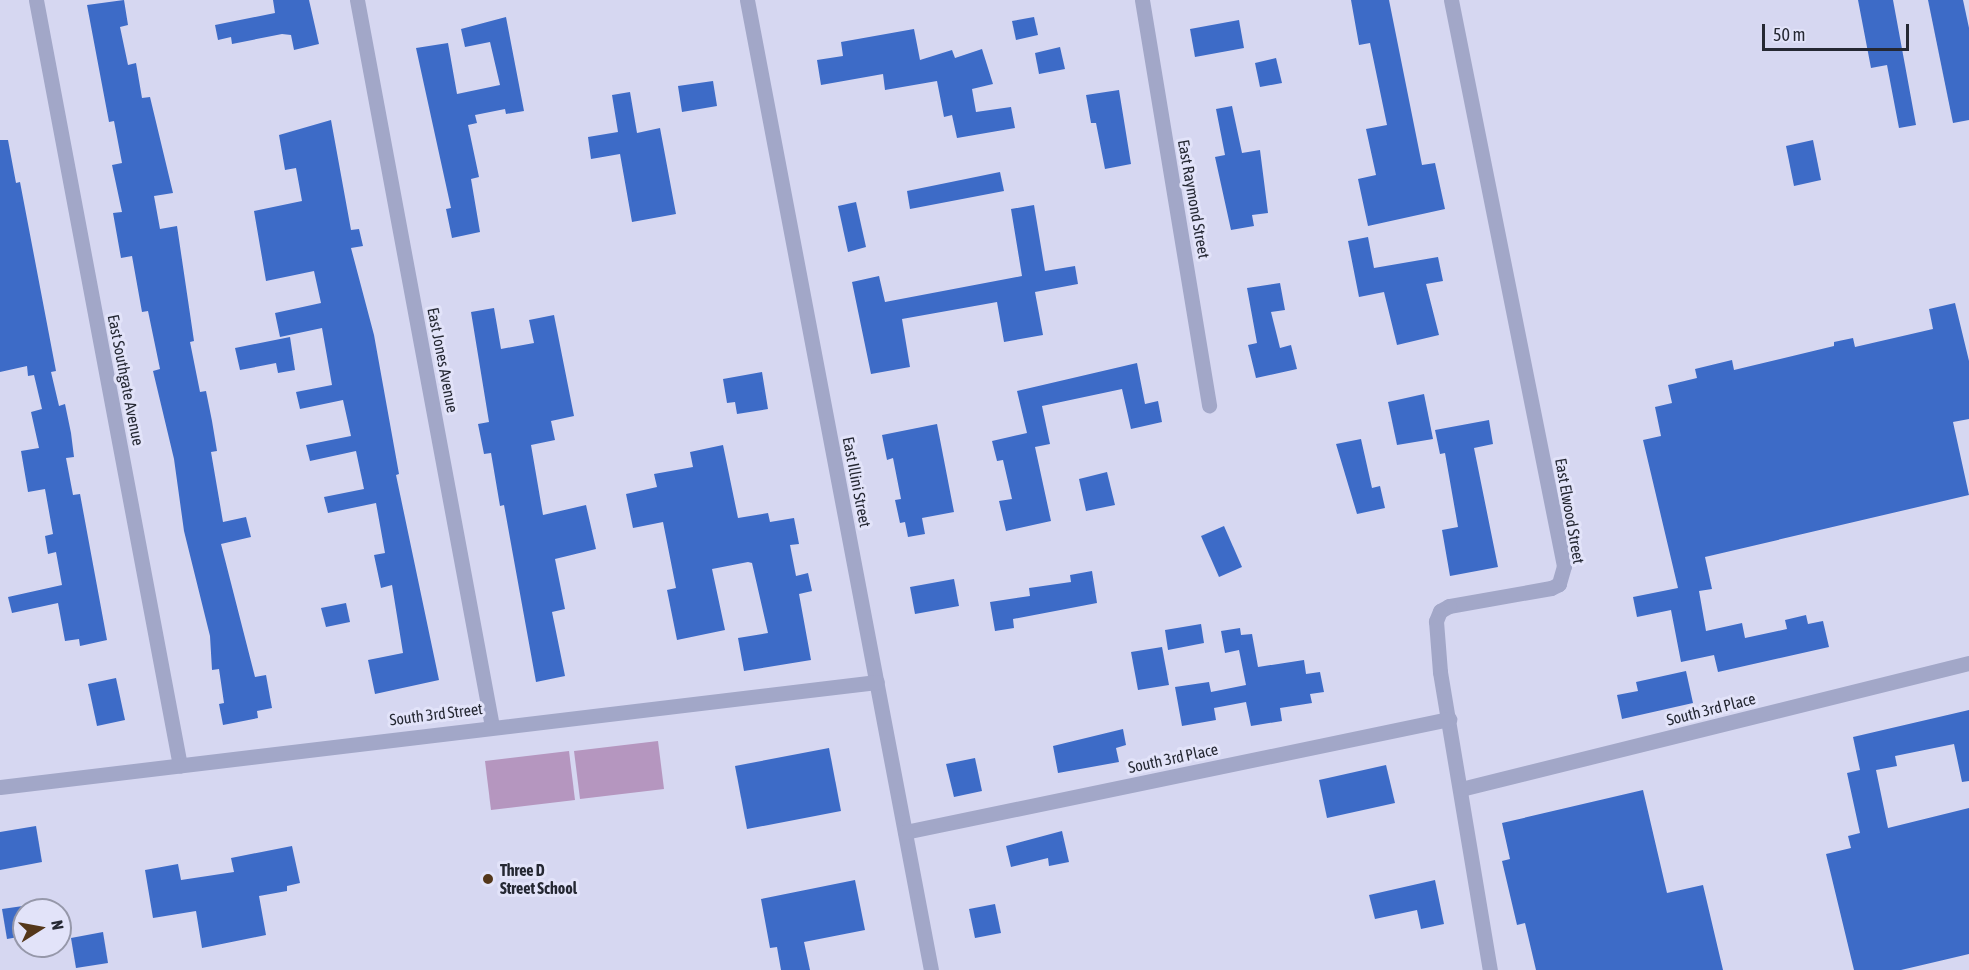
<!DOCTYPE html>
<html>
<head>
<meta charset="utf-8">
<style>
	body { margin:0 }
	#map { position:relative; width:1969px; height:970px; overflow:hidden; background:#d6d7f1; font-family:"Asap Condensed",sans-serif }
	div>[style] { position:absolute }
	.green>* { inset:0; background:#b596bf }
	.building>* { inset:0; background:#3d6bc7 }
	.minor>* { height:15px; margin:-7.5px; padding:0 7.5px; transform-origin:7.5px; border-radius:7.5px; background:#a2a7c8 }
	.dots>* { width:16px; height:16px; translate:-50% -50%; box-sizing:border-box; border:3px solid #e2e3f9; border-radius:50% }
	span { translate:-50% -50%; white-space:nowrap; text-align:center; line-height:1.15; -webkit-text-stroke:6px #e2e3f9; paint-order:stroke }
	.street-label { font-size:16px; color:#252833 }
	.poi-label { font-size:16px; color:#252833; font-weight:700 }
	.left { translate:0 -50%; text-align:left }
	.north { position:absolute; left:12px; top:898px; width:60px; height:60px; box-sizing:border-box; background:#e2e3f9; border:2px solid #9698aa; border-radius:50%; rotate:79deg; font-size:16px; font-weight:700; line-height:24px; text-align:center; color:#252833 }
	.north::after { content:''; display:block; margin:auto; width:21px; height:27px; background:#54371a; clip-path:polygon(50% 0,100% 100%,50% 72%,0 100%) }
	.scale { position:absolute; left:1762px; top:24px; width:147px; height:27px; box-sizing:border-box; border:3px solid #252833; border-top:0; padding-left:8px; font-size:18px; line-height:21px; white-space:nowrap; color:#252833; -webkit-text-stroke:4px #e2e3f9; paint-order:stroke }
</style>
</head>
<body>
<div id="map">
	<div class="green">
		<i style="clip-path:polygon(658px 741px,664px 789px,580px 799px,574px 751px)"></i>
		<i style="clip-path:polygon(569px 751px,575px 800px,491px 810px,485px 761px)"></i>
	</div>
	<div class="building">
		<i style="clip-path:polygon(124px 0,128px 25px,120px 27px,128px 65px,136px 63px,142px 98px,150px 97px,173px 193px,154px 196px,160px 229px,177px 226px,194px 341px,190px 342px,200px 392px,206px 391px,212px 421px,217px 451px,211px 452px,223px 522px,246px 517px,251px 537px,221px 544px,255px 677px,266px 675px,272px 708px,257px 711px,258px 718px,223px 725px,219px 704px,224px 703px,219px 669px,212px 670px,210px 636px,184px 531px,174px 459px,153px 371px,160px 369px,148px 311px,142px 312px,132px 256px,121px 258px,113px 213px,122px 212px,112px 165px,122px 163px,114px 121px,109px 122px,87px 5px)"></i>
		<i style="clip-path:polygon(273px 0,309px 0,319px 44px,294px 50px,291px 35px,282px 34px,232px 44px,231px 37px,218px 40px,215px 25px,275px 13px)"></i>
		<i style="clip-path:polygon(1351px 0,1389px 0,1422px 165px,1435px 163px,1445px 209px,1368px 226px,1358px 179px,1376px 175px,1366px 129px,1387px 125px,1370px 43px,1359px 45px)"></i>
		<i style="clip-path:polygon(1858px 0,1893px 0,1916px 125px,1899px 128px,1887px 65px,1871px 68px)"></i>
		<i style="clip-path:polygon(1928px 0,1963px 0,1969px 28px,1969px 120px,1953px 123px)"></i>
		<i style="clip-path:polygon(506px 17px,524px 111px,506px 114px,505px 109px,475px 115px,477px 123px,468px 125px,479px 177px,471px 179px,480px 232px,452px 238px,446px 209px,451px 208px,416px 48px,448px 43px,457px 94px,500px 85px,490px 42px,465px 47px,461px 29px)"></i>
		<i style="clip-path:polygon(1034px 17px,1038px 35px,1016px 40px,1012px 21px)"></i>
		<i style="clip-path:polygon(1239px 20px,1244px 48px,1195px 57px,1190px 29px)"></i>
		<i style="clip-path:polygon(914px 29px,920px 60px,952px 50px,955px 58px,982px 49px,993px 84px,972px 89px,976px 112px,1011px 107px,1015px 128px,957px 138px,952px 115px,944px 117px,937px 81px,885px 90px,883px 74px,821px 85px,817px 60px,843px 56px,841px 42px)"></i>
		<i style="clip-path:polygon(1060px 47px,1065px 69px,1039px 74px,1035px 53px)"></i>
		<i style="clip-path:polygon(1276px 58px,1282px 83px,1260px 87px,1255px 63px)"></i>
		<i style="clip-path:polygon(713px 81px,717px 106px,682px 112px,678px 86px)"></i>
		<i style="clip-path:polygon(1119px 90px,1131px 164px,1105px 169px,1096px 123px,1091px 123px,1086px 95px)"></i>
		<i style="clip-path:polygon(630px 92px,637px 133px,660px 128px,676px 214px,632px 222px,620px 154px,591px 159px,588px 137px,618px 132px,612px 95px)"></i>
		<i style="clip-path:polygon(1232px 106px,1242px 153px,1260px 150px,1268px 213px,1252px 215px,1254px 226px,1231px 230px,1215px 157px,1225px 155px,1216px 109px)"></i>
		<i style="clip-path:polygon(331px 120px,351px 230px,359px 229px,363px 246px,351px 248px,374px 335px,399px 474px,396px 475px,439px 680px,375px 694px,368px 660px,403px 653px,392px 585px,381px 588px,374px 555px,385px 553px,376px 503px,328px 513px,324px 497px,364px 489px,356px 451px,310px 461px,306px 445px,351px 436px,343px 400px,300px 409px,296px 392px,332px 385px,322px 328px,280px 337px,275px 313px,321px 303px,314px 271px,266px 281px,254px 211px,302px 201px,296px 168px,285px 170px,279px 135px)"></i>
		<i style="clip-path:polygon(0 140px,8px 140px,16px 183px,20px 182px,56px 371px,51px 372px,59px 406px,65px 404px,71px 433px,74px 457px,66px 458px,73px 495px,80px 494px,107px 640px,80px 646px,79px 639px,65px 641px,58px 603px,12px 613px,8px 597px,62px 585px,56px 552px,48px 554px,45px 536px,53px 534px,45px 489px,28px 492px,21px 451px,39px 448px,31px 412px,42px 409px,34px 375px,28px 376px,27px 366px,0 372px)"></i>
		<i style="clip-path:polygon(1813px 140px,1821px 180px,1794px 186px,1786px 146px)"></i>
		<i style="clip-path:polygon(1000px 172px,1004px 191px,910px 209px,907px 191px)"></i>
		<i style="clip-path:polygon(856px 202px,866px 247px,848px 252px,838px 206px)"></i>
		<i style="clip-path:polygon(1034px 205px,1045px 271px,1075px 266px,1078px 284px,1035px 292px,1043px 335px,1004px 342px,997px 302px,902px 319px,910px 367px,871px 374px,852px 282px,879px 276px,885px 302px,1022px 276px,1011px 209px)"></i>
		<i style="clip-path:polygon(1368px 237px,1374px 268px,1438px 257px,1443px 281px,1426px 284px,1439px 335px,1397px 345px,1384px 292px,1359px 297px,1348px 241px)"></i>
		<i style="clip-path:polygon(1280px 283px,1285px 310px,1271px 312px,1280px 348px,1291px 345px,1297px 369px,1256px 378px,1248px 345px,1257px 343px,1247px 288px)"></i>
		<i style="clip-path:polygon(1955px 303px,1969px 361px,1969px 419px,1953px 422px,1969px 495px,1705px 557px,1712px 589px,1699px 591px,1706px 631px,1742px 623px,1745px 638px,1787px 629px,1785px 620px,1806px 615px,1808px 624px,1823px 621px,1829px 647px,1718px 672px,1714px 655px,1681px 662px,1671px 610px,1637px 617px,1633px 597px,1678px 588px,1643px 440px,1661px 436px,1655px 407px,1672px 403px,1668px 385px,1697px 378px,1695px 369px,1732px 360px,1734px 370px,1834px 346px,1834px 342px,1853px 338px,1855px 347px,1933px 329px,1929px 309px)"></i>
		<i style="clip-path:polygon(494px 308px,501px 349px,534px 343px,529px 320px,554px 315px,574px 416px,551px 421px,555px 440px,531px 445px,543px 515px,586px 505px,596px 549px,555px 559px,565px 609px,552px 612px,565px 676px,536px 682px,504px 505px,500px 506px,491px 453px,484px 454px,478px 424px,489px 422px,471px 312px)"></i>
		<i style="clip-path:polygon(290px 337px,295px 370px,278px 373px,276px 363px,240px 370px,235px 348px)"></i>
		<i style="clip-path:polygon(1137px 363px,1145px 404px,1158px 401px,1162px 422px,1131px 429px,1122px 389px,1042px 406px,1050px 444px,1035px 447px,1051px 521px,1006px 531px,999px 501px,1012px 499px,1003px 460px,997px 461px,992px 441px,1027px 433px,1017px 391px)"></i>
		<i style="clip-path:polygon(762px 372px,768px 409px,737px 414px,735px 402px,727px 403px,723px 379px)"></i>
		<i style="clip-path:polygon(1424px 394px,1433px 439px,1397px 445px,1388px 402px)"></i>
		<i style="clip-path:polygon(1489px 420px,1493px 444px,1474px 448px,1498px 567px,1450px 576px,1442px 530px,1458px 527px,1445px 453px,1440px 454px,1435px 430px)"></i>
		<i style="clip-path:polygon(937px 424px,954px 512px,922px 518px,925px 534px,908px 537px,905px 522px,900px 523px,895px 500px,901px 499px,893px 458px,887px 460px,882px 435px)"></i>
		<i style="clip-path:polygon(1361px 439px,1372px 488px,1380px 486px,1385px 508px,1357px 514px,1336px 444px)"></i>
		<i style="clip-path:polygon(723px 445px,738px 518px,768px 513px,770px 522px,794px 518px,799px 544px,790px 545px,796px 576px,808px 573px,812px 591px,799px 594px,811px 660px,744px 671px,738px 638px,768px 633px,752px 563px,748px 562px,712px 569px,725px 630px,677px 640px,667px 590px,676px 588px,663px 522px,633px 528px,626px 494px,657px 487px,654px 474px,693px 467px,690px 452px)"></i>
		<i style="clip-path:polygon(1107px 472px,1115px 505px,1086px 511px,1079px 479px)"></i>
		<i style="clip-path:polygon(1224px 526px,1242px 567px,1219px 577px,1201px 536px)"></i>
		<i style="clip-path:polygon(1092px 571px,1097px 603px,1013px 619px,1014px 628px,995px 631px,990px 602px,1030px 596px,1029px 588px,1071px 582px,1070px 575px)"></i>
		<i style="clip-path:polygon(954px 579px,959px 606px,915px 614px,910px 587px)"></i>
		<i style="clip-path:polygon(346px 603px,350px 622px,326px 627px,321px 608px)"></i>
		<i style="clip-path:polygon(1201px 624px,1204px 643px,1168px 650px,1165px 630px)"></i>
		<i style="clip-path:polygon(1240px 628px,1241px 635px,1252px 634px,1258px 667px,1304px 660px,1306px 674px,1320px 672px,1324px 692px,1310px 694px,1312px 703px,1280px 708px,1282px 721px,1251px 726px,1246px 702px,1214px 708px,1216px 720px,1182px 726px,1175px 687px,1209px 682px,1211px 692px,1246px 685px,1239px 650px,1225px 653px,1221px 631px)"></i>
		<i style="clip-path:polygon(1162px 647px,1169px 685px,1138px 690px,1131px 652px)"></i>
		<i style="clip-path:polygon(1686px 671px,1693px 703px,1622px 719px,1617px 695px,1638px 691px,1636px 682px)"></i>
		<i style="clip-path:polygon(116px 678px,125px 720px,97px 726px,88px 684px)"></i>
		<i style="clip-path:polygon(1969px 710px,1969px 781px,1962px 782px,1954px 744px,1895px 756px,1897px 766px,1876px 770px,1888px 828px,1969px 808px,1969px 954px,1901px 970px,1854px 970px,1826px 854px,1851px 848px,1848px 836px,1860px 833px,1847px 773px,1860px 770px,1853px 737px)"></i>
		<i style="clip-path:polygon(1123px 729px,1126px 745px,1116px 748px,1119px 762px,1058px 773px,1053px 746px)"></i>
		<i style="clip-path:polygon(829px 748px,841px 811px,747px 829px,735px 766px)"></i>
		<i style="clip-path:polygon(975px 758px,982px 791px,954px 797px,946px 764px)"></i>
		<i style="clip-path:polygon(1386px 765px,1395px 803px,1327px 818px,1319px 780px)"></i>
		<i style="clip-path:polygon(1643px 790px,1667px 893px,1703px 885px,1723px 970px,1536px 970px,1525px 923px,1517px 925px,1502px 861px,1510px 859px,1502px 823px)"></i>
		<i style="clip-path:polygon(36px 826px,42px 862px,0 870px,0 832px)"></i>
		<i style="clip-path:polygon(1062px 831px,1069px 862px,1049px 866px,1048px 858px,1011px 867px,1006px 846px)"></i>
		<i style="clip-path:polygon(292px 846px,300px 883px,287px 886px,287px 891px,259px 896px,266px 935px,202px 948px,196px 911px,153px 918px,145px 870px,178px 864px,181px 880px,234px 872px,231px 858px)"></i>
		<i style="clip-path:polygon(855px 880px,865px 930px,804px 942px,810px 970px,781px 970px,777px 947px,770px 948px,761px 899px)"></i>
		<i style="clip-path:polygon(1435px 880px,1444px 924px,1421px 929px,1417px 910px,1375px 919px,1369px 895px)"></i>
		<i style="clip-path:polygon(995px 904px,1001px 933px,975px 938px,969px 909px)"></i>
		<i style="clip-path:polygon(23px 906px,24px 936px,7px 939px,2px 909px)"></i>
		<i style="clip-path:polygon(103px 932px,108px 963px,76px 968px,71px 938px)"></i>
	</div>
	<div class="minor">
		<i style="left:36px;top:0;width:779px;rotate:79.35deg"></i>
		<i style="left:357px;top:0;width:738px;rotate:79.47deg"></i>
		<i style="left:747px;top:0;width:987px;rotate:79.26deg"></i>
		<i style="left:1142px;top:0;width:411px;rotate:80.6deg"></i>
		<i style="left:1451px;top:0;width:577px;rotate:78.71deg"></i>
		<i style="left:1564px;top:566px;width:19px;rotate:106deg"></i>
		<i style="left:1559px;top:584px;width:9px;rotate:153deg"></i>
		<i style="left:1551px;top:588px;width:104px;rotate:170deg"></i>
		<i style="left:1449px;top:606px;width:10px;rotate:151deg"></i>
		<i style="left:1440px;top:611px;width:11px;rotate:112deg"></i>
		<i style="left:1436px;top:621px;width:51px;rotate:85.5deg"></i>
		<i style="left:1440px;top:672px;width:302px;rotate:80.5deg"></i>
		<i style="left:0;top:787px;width:883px;rotate:-6.83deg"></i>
		<i style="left:1461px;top:789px;width:523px;rotate:-13.93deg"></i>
		<i style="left:905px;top:832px;width:556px;rotate:-11.73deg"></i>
	</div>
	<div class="dots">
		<i style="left:488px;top:879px;background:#54371a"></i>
	</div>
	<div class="street-label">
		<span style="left:1194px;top:199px;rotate:80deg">East Raymond Street</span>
		<span style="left:443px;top:360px;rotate:79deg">East Jones Avenue</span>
		<span style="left:126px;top:380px;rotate:79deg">East Southgate Avenue</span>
		<span style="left:857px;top:482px;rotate:79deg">East Illini Street</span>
		<span style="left:1570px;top:511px;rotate:80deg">East Elwood Street</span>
		<span style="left:1711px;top:709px;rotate:-14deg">South 3rd Place</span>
		<span style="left:436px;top:714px;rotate:-7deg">South 3rd Street</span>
		<span style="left:1173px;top:758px;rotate:-12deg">South 3rd Place</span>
	</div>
	<div class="poi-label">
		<span class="left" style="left:500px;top:879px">Three D<br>Street School</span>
	</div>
	<div class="north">N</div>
	<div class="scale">50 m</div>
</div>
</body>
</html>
